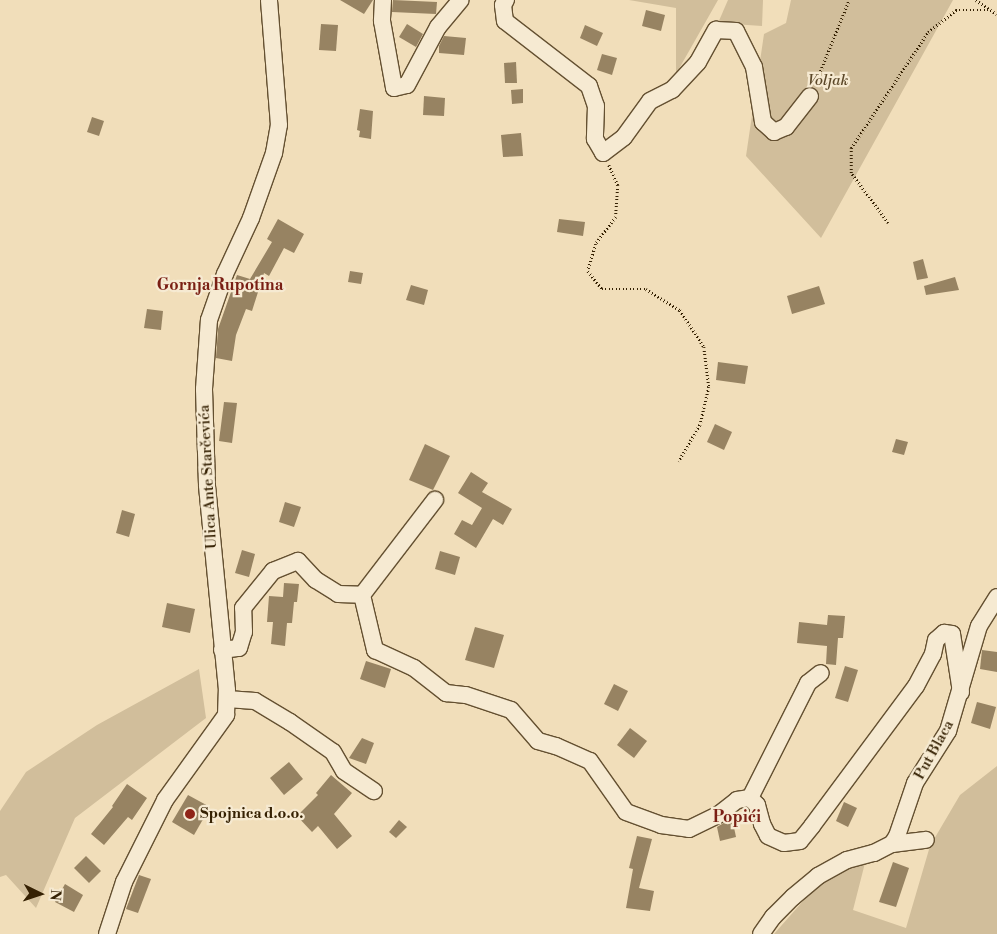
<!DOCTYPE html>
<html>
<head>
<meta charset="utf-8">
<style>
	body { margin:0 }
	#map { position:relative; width:997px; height:934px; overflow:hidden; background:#f1deba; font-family:"Libre Bodoni",serif }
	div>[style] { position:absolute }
	.green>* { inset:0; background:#d1be9b }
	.building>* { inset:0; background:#978362 }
	.path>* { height:2.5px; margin-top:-1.25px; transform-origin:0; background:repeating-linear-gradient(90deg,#352103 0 1px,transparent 0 3.5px) }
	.roads { filter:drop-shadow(1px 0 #645031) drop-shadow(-1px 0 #645031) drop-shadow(0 1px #645031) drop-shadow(0 -1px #645031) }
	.minor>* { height:16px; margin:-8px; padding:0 8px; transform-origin:8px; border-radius:8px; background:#f6ead2 }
	.dots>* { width:14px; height:14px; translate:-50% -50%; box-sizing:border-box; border:2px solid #f6ead2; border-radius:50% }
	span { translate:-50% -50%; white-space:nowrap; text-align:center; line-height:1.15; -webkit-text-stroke:4.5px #f6ead2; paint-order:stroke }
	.park-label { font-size:15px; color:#5c4829; font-style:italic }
	.street-label { font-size:15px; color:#352103 }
	.poi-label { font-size:15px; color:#352103; font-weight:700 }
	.left { translate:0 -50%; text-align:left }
	.neighbourhood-label { font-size:16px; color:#7a1f14; font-weight:700 }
	.north { position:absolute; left:15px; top:869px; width:50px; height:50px; -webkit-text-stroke:4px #f6ead2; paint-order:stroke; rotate:94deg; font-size:14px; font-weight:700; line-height:20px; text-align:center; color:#352103 }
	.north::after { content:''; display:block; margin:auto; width:18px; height:22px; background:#352103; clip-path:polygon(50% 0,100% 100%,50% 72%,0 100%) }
</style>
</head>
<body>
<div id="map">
	<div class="green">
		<i style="clip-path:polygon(629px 0,718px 0,676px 74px,676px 8px)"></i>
		<i style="clip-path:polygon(728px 0,763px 0,762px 26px,718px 23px)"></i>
		<i style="clip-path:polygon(791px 0,953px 0,821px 238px,746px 156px,764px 34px,786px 23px)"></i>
		<i style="clip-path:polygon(199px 669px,206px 718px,75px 818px,36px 908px,6px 875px,0 877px,0 811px,26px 772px,97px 725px)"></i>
		<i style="clip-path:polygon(997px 766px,997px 934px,774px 934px,811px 892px,843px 869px,865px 863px,853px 910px,906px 928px,930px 846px,960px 795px)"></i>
	</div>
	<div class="building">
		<i style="clip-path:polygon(340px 0,373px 0,364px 14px)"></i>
		<i style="clip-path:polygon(393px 0,437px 2px,436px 14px,392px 12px)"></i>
		<i style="clip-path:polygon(646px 10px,665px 15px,661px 31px,642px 26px)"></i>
		<i style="clip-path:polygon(321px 24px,338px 25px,336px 51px,319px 50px)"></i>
		<i style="clip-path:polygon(407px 24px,423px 34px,416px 47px,399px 37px)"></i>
		<i style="clip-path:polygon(585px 25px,603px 33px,597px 46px,580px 38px)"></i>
		<i style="clip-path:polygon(444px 36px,466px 38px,464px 55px,439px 53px,439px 46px)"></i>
		<i style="clip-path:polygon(602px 54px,617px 58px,612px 75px,597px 70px)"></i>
		<i style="clip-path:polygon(516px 62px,517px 83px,505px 83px,504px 63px)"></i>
		<i style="clip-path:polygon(523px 89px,523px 103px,512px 104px,511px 90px)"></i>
		<i style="clip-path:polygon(424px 96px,445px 98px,444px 116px,423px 115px)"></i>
		<i style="clip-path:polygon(360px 109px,373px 111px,371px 139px,359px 137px,360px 131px,357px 130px)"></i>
		<i style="clip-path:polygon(92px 117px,104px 121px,99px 136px,87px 132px)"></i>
		<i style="clip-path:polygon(521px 133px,523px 156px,503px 157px,501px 135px)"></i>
		<i style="clip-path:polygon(278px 219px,304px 234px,294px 253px,284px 248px,269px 276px,264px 273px,252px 311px,246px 309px,236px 335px,232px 361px,216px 358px,218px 329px,237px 275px,250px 279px,272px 242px,267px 239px)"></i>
		<i style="clip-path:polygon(559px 219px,585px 222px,583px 236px,557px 232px)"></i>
		<i style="clip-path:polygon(923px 259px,928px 278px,917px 280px,913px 262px)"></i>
		<i style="clip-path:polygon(350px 271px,363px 273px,361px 284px,348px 282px)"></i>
		<i style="clip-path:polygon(955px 277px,959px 290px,926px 295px,924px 286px)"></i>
		<i style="clip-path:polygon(411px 285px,428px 290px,424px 305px,406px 300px)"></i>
		<i style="clip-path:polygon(819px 286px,825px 304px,792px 314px,787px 296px)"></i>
		<i style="clip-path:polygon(147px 309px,163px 311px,161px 330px,144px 328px)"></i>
		<i style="clip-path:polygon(718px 362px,748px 366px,745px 384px,716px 380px)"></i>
		<i style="clip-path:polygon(224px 402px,237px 403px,232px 443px,219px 441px)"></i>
		<i style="clip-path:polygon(715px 424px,732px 432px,724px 450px,707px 442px)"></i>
		<i style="clip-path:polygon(896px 439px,908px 442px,904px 455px,892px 452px)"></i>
		<i style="clip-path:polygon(425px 444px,450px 456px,433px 490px,409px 480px)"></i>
		<i style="clip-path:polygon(471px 472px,488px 483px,482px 492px,512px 509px,503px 525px,493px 519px,476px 548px,454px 534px,462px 520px,472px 525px,482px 508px,458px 493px)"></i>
		<i style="clip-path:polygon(285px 502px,301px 507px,294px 527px,279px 522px)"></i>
		<i style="clip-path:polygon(122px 510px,135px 514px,129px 537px,116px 533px)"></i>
		<i style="clip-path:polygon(242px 550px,255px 554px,249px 577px,235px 573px)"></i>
		<i style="clip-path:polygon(440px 551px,460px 557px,455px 575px,435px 569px)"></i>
		<i style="clip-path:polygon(284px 583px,299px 584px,297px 602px,294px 602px,292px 623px,287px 623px,285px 646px,271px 644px,273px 622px,267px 622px,269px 596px,283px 597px)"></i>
		<i style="clip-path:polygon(167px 603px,195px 609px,190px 633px,162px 627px)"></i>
		<i style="clip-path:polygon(828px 615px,845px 616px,843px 638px,838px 638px,836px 665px,826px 664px,827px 646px,797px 643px,799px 622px,827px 625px)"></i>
		<i style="clip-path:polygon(475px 627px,504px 635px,494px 668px,465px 660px)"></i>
		<i style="clip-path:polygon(982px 650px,997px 652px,997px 672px,980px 669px)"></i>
		<i style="clip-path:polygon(366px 661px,391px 669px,385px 688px,360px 679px)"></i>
		<i style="clip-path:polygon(845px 666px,858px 670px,848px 702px,835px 698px)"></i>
		<i style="clip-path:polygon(614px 684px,628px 691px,618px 711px,604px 704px)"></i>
		<i style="clip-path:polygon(977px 702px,996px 707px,990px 729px,971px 723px)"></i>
		<i style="clip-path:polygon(630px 728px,647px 741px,634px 758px,617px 745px)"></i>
		<i style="clip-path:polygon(362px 738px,374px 743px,366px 764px,349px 758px)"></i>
		<i style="clip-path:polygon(289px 762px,303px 779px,284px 795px,270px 778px)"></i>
		<i style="clip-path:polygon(331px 775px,352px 793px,334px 814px,352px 836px,337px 849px,318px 826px,312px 832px,297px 816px,318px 795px,316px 793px)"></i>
		<i style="clip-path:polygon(127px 784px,147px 798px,132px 820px,128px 817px,104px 845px,91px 834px,113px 807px,112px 806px)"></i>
		<i style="clip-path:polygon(188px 795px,210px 807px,194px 835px,172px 822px)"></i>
		<i style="clip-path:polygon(844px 802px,857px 808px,848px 827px,836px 821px)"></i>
		<i style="clip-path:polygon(732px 818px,736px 837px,720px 841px,717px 827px)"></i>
		<i style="clip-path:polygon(399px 820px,407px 827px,396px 838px,389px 832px)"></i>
		<i style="clip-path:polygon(637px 836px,652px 839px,639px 888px,654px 891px,650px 911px,626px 908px,633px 869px,629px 868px)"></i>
		<i style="clip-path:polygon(86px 856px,101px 871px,89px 883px,74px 868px)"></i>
		<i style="clip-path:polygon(893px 862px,909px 868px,896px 907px,879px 902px)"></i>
		<i style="clip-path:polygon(139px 875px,151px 879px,138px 913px,126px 909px)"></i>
		<i style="clip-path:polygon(65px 884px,83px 895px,74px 912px,55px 902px)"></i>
	</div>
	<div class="path">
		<i style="left:976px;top:0;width:25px;rotate:34deg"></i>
		<i style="left:815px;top:84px;width:91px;rotate:-68deg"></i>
		<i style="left:609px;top:165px;width:22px;rotate:66deg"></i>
		<i style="left:618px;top:185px;width:32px;rotate:94deg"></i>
		<i style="left:616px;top:217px;width:34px;rotate:127deg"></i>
		<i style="left:596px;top:244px;width:28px;rotate:107deg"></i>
		<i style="left:588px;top:271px;width:23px;rotate:52deg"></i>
		<i style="left:602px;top:289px;width:44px"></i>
		<i style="left:646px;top:289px;width:40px;rotate:32deg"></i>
		<i style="left:680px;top:310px;width:44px;rotate:57deg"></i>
		<i style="left:704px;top:347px;width:40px;rotate:82.9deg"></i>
		<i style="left:709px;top:387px;width:39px;rotate:103deg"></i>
		<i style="left:700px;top:425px;width:42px;rotate:120.3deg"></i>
		<i style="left:888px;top:223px;width:62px;rotate:-126.5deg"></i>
		<i style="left:851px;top:173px;width:25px;rotate:-90deg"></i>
		<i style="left:851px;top:148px;width:139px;rotate:-56.4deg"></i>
		<i style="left:928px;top:32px;width:36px;rotate:-38deg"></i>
		<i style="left:956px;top:10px;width:35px"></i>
	</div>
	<div class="roads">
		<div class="minor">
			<i style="left:383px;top:0;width:21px;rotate:93deg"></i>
			<i style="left:382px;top:21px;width:68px;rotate:79.8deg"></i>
			<i style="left:394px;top:88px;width:13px;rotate:-13deg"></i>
			<i style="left:407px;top:85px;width:66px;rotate:-61.9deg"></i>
			<i style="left:438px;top:27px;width:35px;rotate:-50deg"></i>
			<i style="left:506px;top:0;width:6px;rotate:121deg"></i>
			<i style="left:503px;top:5px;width:16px;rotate:83deg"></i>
			<i style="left:505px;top:21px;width:106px;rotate:37.7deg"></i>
			<i style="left:589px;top:86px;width:21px;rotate:71deg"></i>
			<i style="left:596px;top:106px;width:33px;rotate:92deg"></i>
			<i style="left:595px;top:139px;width:16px;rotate:60deg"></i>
			<i style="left:603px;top:153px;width:26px;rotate:-37deg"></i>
			<i style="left:624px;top:137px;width:44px;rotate:-54.2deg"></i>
			<i style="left:650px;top:101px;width:25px;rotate:-27deg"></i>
			<i style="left:672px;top:90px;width:38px;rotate:-47deg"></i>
			<i style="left:698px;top:62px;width:37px;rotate:-61deg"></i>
			<i style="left:716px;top:30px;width:20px;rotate:3deg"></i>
			<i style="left:736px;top:31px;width:40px;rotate:63.4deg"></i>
			<i style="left:754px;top:67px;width:56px;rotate:80.7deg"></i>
			<i style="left:763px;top:122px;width:15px;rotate:42deg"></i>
			<i style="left:774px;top:132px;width:13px;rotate:-23deg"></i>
			<i style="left:786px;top:127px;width:39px;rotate:-52deg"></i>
			<i style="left:362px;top:595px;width:120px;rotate:-52.5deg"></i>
			<i style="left:222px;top:650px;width:17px;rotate:-7deg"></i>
			<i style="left:239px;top:648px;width:17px;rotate:-73deg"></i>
			<i style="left:244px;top:632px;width:24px;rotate:-92deg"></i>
			<i style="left:243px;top:608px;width:48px;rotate:-51deg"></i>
			<i style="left:273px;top:571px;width:27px;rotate:-22deg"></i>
			<i style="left:298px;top:561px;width:26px;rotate:47deg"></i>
			<i style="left:316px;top:580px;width:26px;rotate:32deg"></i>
			<i style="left:338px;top:594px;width:24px;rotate:2deg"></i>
			<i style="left:362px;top:595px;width:57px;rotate:76.7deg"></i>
			<i style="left:375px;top:650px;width:43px;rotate:24.8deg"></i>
			<i style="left:414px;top:668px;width:41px;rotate:38deg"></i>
			<i style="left:446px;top:693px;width:20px;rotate:6deg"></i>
			<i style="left:466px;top:695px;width:47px;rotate:18.4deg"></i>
			<i style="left:511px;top:710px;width:41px;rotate:48.9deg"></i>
			<i style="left:538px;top:741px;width:19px;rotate:16deg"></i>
			<i style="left:556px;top:746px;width:37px;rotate:24deg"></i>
			<i style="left:590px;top:761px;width:62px;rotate:54.8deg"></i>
			<i style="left:626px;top:812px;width:37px;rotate:20deg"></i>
			<i style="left:661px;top:825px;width:28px;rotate:8deg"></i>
			<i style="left:689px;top:829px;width:32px;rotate:-26deg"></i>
			<i style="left:718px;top:815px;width:24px;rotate:-38deg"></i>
			<i style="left:737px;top:800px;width:13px;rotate:-9deg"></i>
			<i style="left:750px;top:798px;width:10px;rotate:45deg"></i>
			<i style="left:757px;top:805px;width:20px;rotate:75deg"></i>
			<i style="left:762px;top:824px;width:13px;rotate:63deg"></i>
			<i style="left:768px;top:836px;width:17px;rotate:24deg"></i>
			<i style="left:784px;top:843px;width:16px;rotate:-7deg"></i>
			<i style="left:800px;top:841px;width:19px;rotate:-51deg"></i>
			<i style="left:812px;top:826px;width:174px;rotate:-53.4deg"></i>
			<i style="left:916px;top:686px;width:36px;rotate:-62deg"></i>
			<i style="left:933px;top:654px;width:14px;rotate:-78deg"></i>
			<i style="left:936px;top:640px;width:11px;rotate:-41deg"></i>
			<i style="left:944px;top:633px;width:8px;rotate:7deg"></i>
			<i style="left:952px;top:634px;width:59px;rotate:81.2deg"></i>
			<i style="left:227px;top:699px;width:28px;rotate:4deg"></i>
			<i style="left:255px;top:701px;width:41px;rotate:31deg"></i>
			<i style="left:290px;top:722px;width:52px;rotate:34.9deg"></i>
			<i style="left:333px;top:752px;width:22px;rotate:60deg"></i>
			<i style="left:344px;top:771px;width:36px;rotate:34deg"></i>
			<i style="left:750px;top:798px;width:129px;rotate:-63.2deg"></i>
			<i style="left:808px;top:683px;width:16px;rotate:-38deg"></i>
			<i style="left:892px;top:844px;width:9px;rotate:-58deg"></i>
			<i style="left:897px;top:836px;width:56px;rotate:-71.2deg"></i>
			<i style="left:915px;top:783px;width:62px;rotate:-57.6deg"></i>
			<i style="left:948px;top:731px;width:109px;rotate:-73.6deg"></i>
			<i style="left:979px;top:626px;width:34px;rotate:-58deg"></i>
			<i style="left:107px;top:934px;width:55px;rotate:-71.9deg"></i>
			<i style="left:124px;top:882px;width:92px;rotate:-63.4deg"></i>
			<i style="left:165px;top:800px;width:105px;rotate:-54.3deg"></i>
			<i style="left:226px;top:715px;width:25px;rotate:-88deg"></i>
			<i style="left:227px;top:690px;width:206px;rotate:-95.6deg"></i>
			<i style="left:207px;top:485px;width:96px;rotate:-91.8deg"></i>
			<i style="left:204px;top:389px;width:69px;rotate:-85.9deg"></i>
			<i style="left:209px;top:320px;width:49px;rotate:-70.8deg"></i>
			<i style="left:225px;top:274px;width:62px;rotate:-65.1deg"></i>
			<i style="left:251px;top:218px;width:69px;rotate:-70.5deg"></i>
			<i style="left:274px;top:153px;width:28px;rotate:-80deg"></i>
			<i style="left:279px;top:125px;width:125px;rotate:-94.6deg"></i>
			<i style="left:761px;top:934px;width:21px;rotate:-55deg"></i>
			<i style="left:773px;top:917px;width:28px;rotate:-45deg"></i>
			<i style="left:793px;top:897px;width:33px;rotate:-40deg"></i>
			<i style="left:818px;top:876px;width:33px;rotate:-29deg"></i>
			<i style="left:847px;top:860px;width:28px;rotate:-15deg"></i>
			<i style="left:874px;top:853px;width:20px;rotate:-27deg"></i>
			<i style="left:892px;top:844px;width:34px;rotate:-7deg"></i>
		</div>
	</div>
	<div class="dots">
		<i style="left:190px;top:814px;background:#8f2418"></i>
	</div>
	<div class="park-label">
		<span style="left:828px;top:81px">Voljak</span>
	</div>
	<div class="street-label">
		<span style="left:208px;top:477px;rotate:-93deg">Ulica Ante Starčevića</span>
		<span style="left:934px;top:750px;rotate:-61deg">Put Blaca</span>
	</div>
	<div class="poi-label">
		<span class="left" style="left:200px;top:814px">Spojnica d.o.o.</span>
	</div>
	<div class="neighbourhood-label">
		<span style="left:220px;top:285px">Gornja Rupotina</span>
		<span style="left:737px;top:817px">Popići</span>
	</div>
	<div class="north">N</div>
</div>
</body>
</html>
